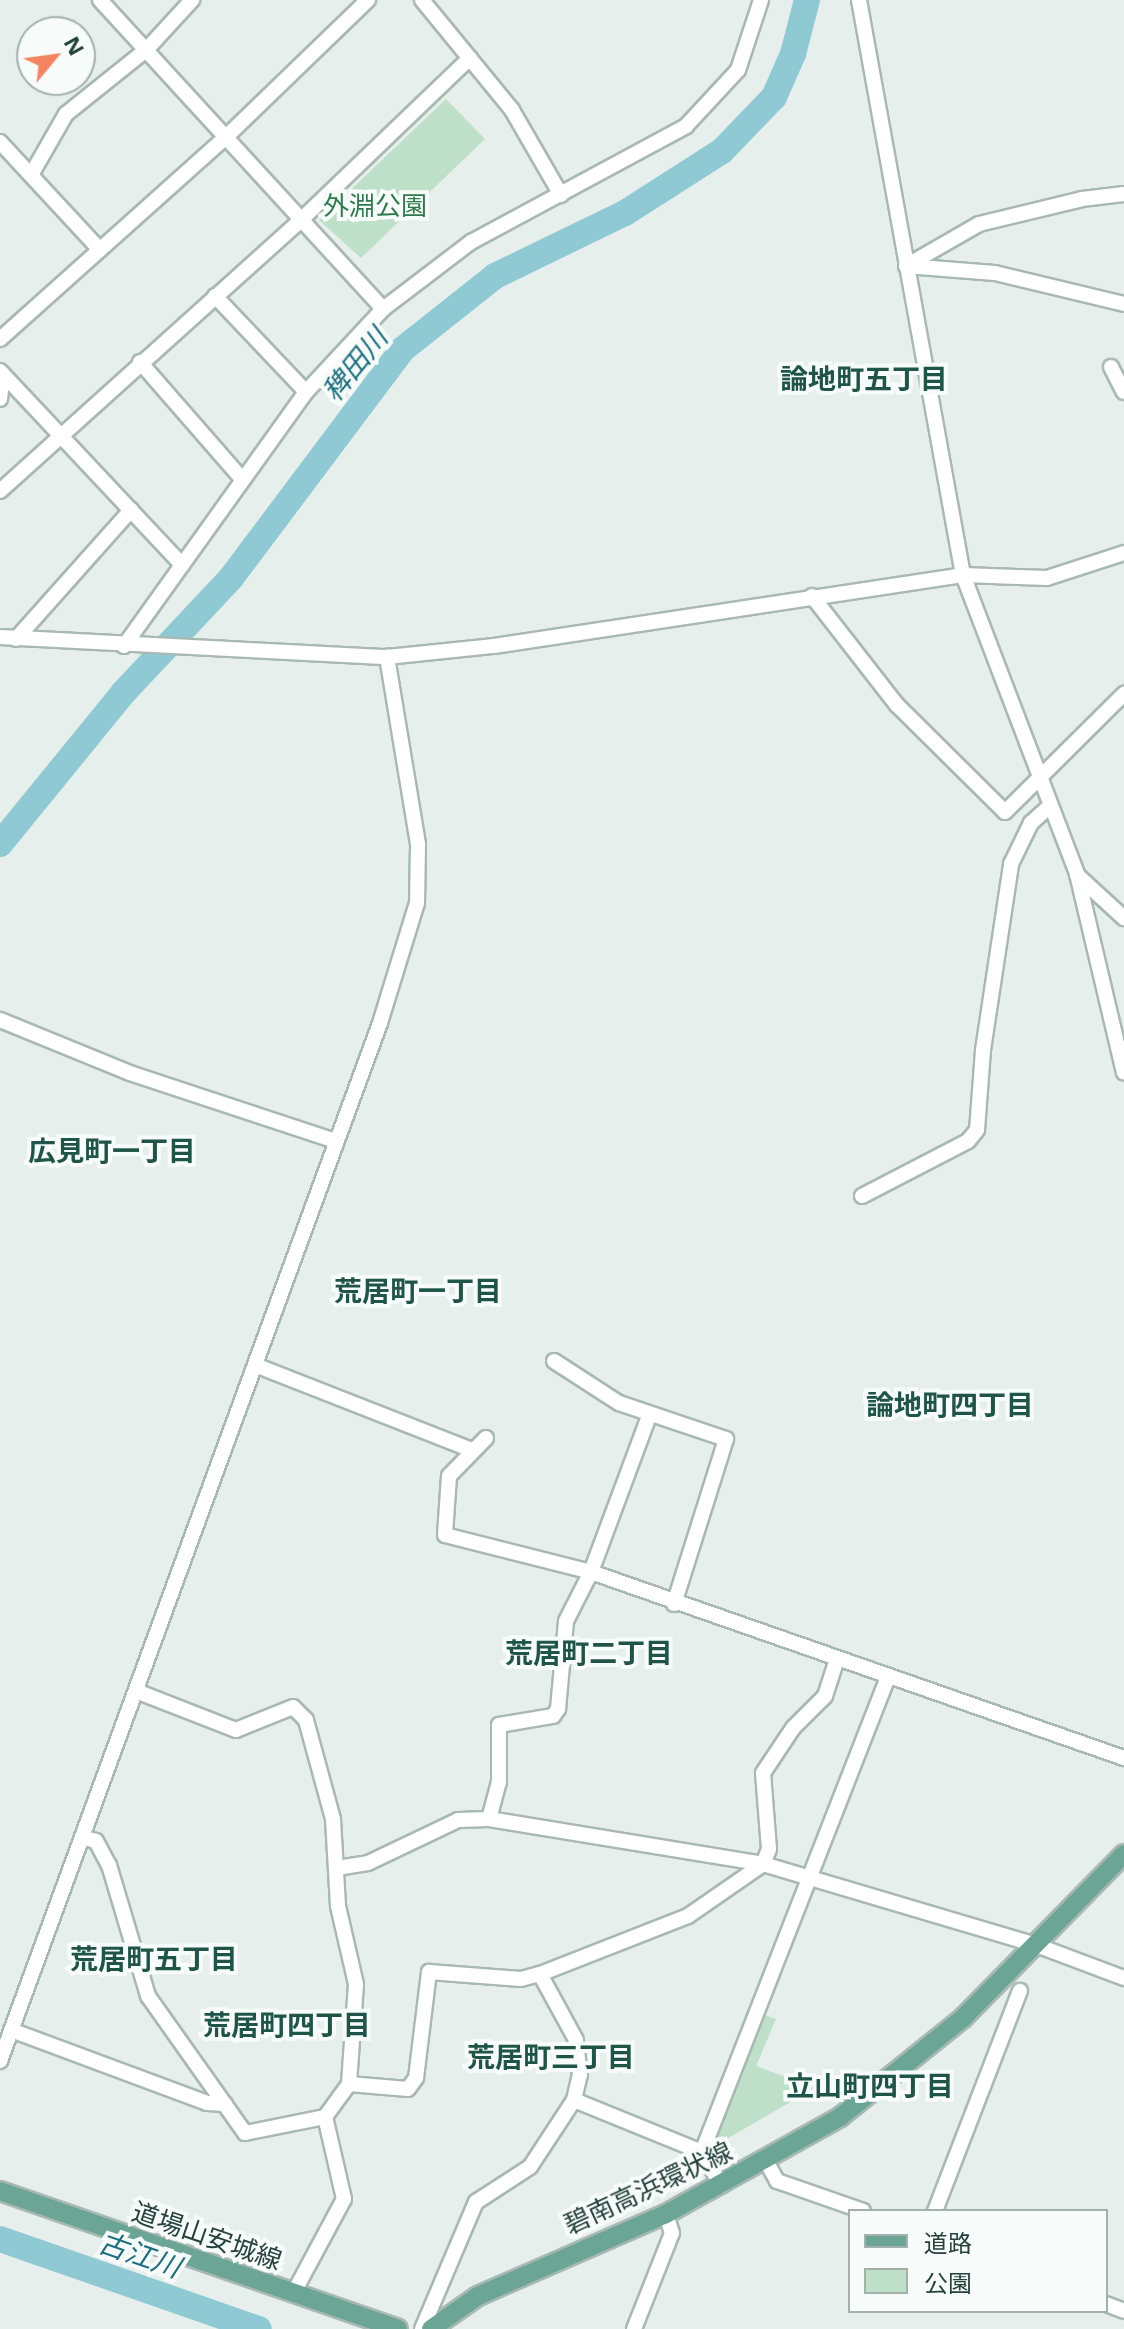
<!DOCTYPE html>
<html>
<head>
<meta charset="utf-8">
<style>
	body { margin:0 }
	#map { position:relative; width:1124px; height:2329px; overflow:hidden; background:#e6efeb; font-family:"Open Sans","Noto Sans JP",sans-serif }
	div>[style] { position:absolute }
	.green>* { inset:0; background:#bfe0c8 }
	.river>* { height:26px; margin:-13px; padding:0 13px; transform-origin:13px; border-radius:13px; background:#8ec9d4 }
	.roads { filter:drop-shadow(2px 0 #a8b8b2) drop-shadow(-2px 0 #a8b8b2) drop-shadow(0 2px #a8b8b2) drop-shadow(0 -2px #a8b8b2) }
	.minor>* { height:14px; margin:-7px; padding:0 7px; transform-origin:7px; border-radius:7px; background:#fff }
	.major>* { height:18px; margin:-9px; padding:0 9px; transform-origin:9px; border-radius:9px; background:#6aa596 }
	span { translate:-50% -50%; white-space:nowrap; text-align:center; line-height:1.15; -webkit-text-stroke:8px #f7fbf9; paint-order:stroke }
	.park-label { font-size:26px; color:#2d7a4b }
	.street-label { font-size:26px; color:#24423a }
	.water-label { font-size:28px; color:#1c6f80; font-style:italic }
	.neighbourhood-label { font-size:28px; color:#1f5548; font-weight:700 }
	.legend { position:absolute; left:848px; top:2209px; width:260px; height:104px; box-sizing:border-box; background:#f7fbf9; border:2px solid #a3b1ad; margin:0; padding:10px 14px; list-style:none; font-size:24px; color:#24423a }
	.legend li { display:flex; align-items:center; gap:16px; height:40px }
	.legend b { width:40px; border:2px solid #a3b1ad }
	.north { position:absolute; left:16px; top:16px; width:80px; height:80px; box-sizing:border-box; background:#f7fbf9; border:2px solid #a3b1ad; border-radius:50%; rotate:61deg; font-size:22px; font-weight:700; line-height:32px; text-align:center; color:#24423a }
	.north::after { content:''; display:block; margin:auto; width:28px; height:36px; background:#f4845f; clip-path:polygon(50% 0,100% 100%,50% 72%,0 100%) }
</style>
</head>
<body>
<div id="map">
	<div class="green">
		<i style="clip-path:polygon(446px 99px,485px 139px,361px 258px,319px 220px)"></i>
		<i style="clip-path:polygon(756px 2012px,776px 2019px,756px 2066px,815px 2088px,716px 2145px,706px 2142px)"></i>
	</div>
	<div class="river">
		<i style="left:0;top:844px;width:195px;rotate:-50.8deg"></i>
		<i style="left:123px;top:693px;width:158px;rotate:-46.8deg"></i>
		<i style="left:231px;top:578px;width:286px;rotate:-53.1deg"></i>
		<i style="left:403px;top:349px;width:117px;rotate:-38.4deg"></i>
		<i style="left:495px;top:276px;width:144px;rotate:-25.9deg"></i>
		<i style="left:625px;top:213px;width:115px;rotate:-32.6deg"></i>
		<i style="left:722px;top:151px;width:75px;rotate:-46.1deg"></i>
		<i style="left:774px;top:97px;width:47px;rotate:-66.2deg"></i>
		<i style="left:793px;top:54px;width:56px;rotate:-75.5deg"></i>
		<i style="left:0;top:2239px;width:274px;rotate:19.2deg"></i>
	</div>
	<div class="roads">
		<div class="minor">
			<i style="left:100px;top:0;width:419px;rotate:47.5deg"></i>
			<i style="left:422px;top:0;width:142px;rotate:50.7deg"></i>
			<i style="left:512px;top:110px;width:98px;rotate:60deg"></i>
			<i style="left:859px;top:0;width:584px;rotate:79.75deg"></i>
			<i style="left:963px;top:575px;width:320px;rotate:69.1deg"></i>
			<i style="left:1077px;top:874px;width:204px;rotate:76.7deg"></i>
			<i style="left:0;top:142px;width:147px;rotate:47.2deg"></i>
			<i style="left:31px;top:175px;width:70px;rotate:-60.2deg"></i>
			<i style="left:66px;top:114px;width:104px;rotate:-38.7deg"></i>
			<i style="left:147px;top:49px;width:67px;rotate:-47.4deg"></i>
			<i style="left:906px;top:266px;width:84px;rotate:-29.9deg"></i>
			<i style="left:979px;top:224px;width:106px;rotate:-13.6deg"></i>
			<i style="left:1082px;top:199px;width:42px;rotate:-6.8deg"></i>
			<i style="left:906px;top:266px;width:89px;rotate:4.5deg"></i>
			<i style="left:995px;top:273px;width:133px;rotate:13.5deg"></i>
			<i style="left:215px;top:296px;width:132px;rotate:46.5deg"></i>
			<i style="left:0;top:339px;width:305px;rotate:-41.8deg"></i>
			<i style="left:227px;top:136px;width:196px;rotate:-44deg"></i>
			<i style="left:140px;top:362px;width:155px;rotate:48.9deg"></i>
			<i style="left:1111px;top:367px;width:28px;rotate:63deg"></i>
			<i style="left:0;top:371px;width:266px;rotate:46.8deg"></i>
			<i style="left:0;top:399px;width:25px;rotate:-83deg"></i>
			<i style="left:0;top:491px;width:408px;rotate:-42deg"></i>
			<i style="left:303px;top:218px;width:231px;rotate:-43.8deg"></i>
			<i style="left:812px;top:596px;width:138px;rotate:52.1deg"></i>
			<i style="left:897px;top:705px;width:152px;rotate:44.7deg"></i>
			<i style="left:1005px;top:812px;width:168px;rotate:-44.8deg"></i>
			<i style="left:0;top:637px;width:388px;rotate:3deg"></i>
			<i style="left:387px;top:657px;width:108px;rotate:-5.9deg"></i>
			<i style="left:494px;top:646px;width:474px;rotate:-8.6deg"></i>
			<i style="left:963px;top:575px;width:84px;rotate:2deg"></i>
			<i style="left:1047px;top:578px;width:81px;rotate:-18deg"></i>
			<i style="left:16px;top:639px;width:173px;rotate:-48.3deg"></i>
			<i style="left:124px;top:646px;width:312px;rotate:-54.4deg"></i>
			<i style="left:306px;top:392px;width:113px;rotate:-47.1deg"></i>
			<i style="left:383px;top:309px;width:111px;rotate:-37.3deg"></i>
			<i style="left:471px;top:242px;width:244px;rotate:-28.3deg"></i>
			<i style="left:686px;top:126px;width:76px;rotate:-47.1deg"></i>
			<i style="left:738px;top:70px;width:74px;rotate:-71.8deg"></i>
			<i style="left:1077px;top:875px;width:64px;rotate:42.5deg"></i>
			<i style="left:0;top:1020px;width:140px;rotate:22.2deg"></i>
			<i style="left:130px;top:1073px;width:217px;rotate:18.3deg"></i>
			<i style="left:862px;top:1196px;width:119px;rotate:-27.4deg"></i>
			<i style="left:968px;top:1141px;width:14px;rotate:-51deg"></i>
			<i style="left:977px;top:1130px;width:80px;rotate:-85.7deg"></i>
			<i style="left:983px;top:1050px;width:188px;rotate:-81.4deg"></i>
			<i style="left:1011px;top:864px;width:46px;rotate:-64deg"></i>
			<i style="left:1031px;top:823px;width:25px;rotate:-42deg"></i>
			<i style="left:554px;top:1361px;width:77px;rotate:32.9deg"></i>
			<i style="left:619px;top:1403px;width:113px;rotate:18.6deg"></i>
			<i style="left:726px;top:1439px;width:173px;rotate:107.5deg"></i>
			<i style="left:255px;top:1365px;width:233px;rotate:21.4deg"></i>
			<i style="left:486px;top:1438px;width:53px;rotate:134.2deg"></i>
			<i style="left:449px;top:1476px;width:59px;rotate:93.9deg"></i>
			<i style="left:445px;top:1535px;width:151px;rotate:14.2deg"></i>
			<i style="left:591px;top:1572px;width:565px;rotate:19.24deg"></i>
			<i style="left:489px;top:1819px;width:38px;rotate:-75deg"></i>
			<i style="left:499px;top:1782px;width:57px;rotate:-90deg"></i>
			<i style="left:499px;top:1725px;width:55px;rotate:-9.5deg"></i>
			<i style="left:553px;top:1716px;width:9px;rotate:-54deg"></i>
			<i style="left:558px;top:1709px;width:88px;rotate:-84.8deg"></i>
			<i style="left:566px;top:1621px;width:55px;rotate:-63deg"></i>
			<i style="left:591px;top:1572px;width:166px;rotate:-69.6deg"></i>
			<i style="left:84px;top:1838px;width:12px;rotate:14deg"></i>
			<i style="left:96px;top:1841px;width:27px;rotate:62deg"></i>
			<i style="left:109px;top:1865px;width:137px;rotate:73.4deg"></i>
			<i style="left:148px;top:1996px;width:168px;rotate:54.7deg"></i>
			<i style="left:245px;top:2133px;width:82px;rotate:-11.3deg"></i>
			<i style="left:325px;top:2117px;width:41px;rotate:-54deg"></i>
			<i style="left:349px;top:2084px;width:100px;rotate:-86deg"></i>
			<i style="left:356px;top:1984px;width:80px;rotate:-103deg"></i>
			<i style="left:338px;top:1906px;width:87px;rotate:-93.3deg"></i>
			<i style="left:333px;top:1819px;width:103px;rotate:-105.3deg"></i>
			<i style="left:306px;top:1720px;width:18px;rotate:-135deg"></i>
			<i style="left:293px;top:1707px;width:61px;rotate:158deg"></i>
			<i style="left:236px;top:1730px;width:107px;rotate:-158.7deg"></i>
			<i style="left:337px;top:1868px;width:31px;rotate:-9deg"></i>
			<i style="left:368px;top:1863px;width:100px;rotate:-25.5deg"></i>
			<i style="left:458px;top:1820px;width:31px;rotate:-2deg"></i>
			<i style="left:489px;top:1819px;width:278px;rotate:9.3deg"></i>
			<i style="left:763px;top:1864px;width:285px;rotate:16.5deg"></i>
			<i style="left:1036px;top:1945px;width:94px;rotate:20.6deg"></i>
			<i style="left:11px;top:2030px;width:209px;rotate:20.4deg"></i>
			<i style="left:207px;top:2103px;width:18px;rotate:3deg"></i>
			<i style="left:0;top:2061px;width:1105px;rotate:-69.89deg"></i>
			<i style="left:380px;top:1023px;width:126px;rotate:-72.9deg"></i>
			<i style="left:417px;top:903px;width:59px;rotate:-89deg"></i>
			<i style="left:418px;top:844px;width:190px;rotate:-99.4deg"></i>
			<i style="left:349px;top:2084px;width:59px;rotate:4.8deg"></i>
			<i style="left:408px;top:2089px;width:14px;rotate:-54deg"></i>
			<i style="left:416px;top:2078px;width:107px;rotate:-83deg"></i>
			<i style="left:429px;top:1972px;width:92px;rotate:4.4deg"></i>
			<i style="left:521px;top:1979px;width:20px;rotate:-15deg"></i>
			<i style="left:540px;top:1974px;width:159px;rotate:-21.4deg"></i>
			<i style="left:688px;top:1916px;width:91px;rotate:-34.7deg"></i>
			<i style="left:763px;top:1864px;width:16px;rotate:-68deg"></i>
			<i style="left:769px;top:1849px;width:76px;rotate:-94.5deg"></i>
			<i style="left:763px;top:1773px;width:54px;rotate:-56.3deg"></i>
			<i style="left:793px;top:1728px;width:45px;rotate:-45deg"></i>
			<i style="left:825px;top:1696px;width:38px;rotate:-72deg"></i>
			<i style="left:574px;top:2100px;width:138px;rotate:22.1deg"></i>
			<i style="left:702px;top:2152px;width:39px;rotate:60deg"></i>
			<i style="left:702px;top:2152px;width:510px;rotate:-68.62deg"></i>
			<i style="left:766px;top:2161px;width:23px;rotate:61deg"></i>
			<i style="left:777px;top:2181px;width:91px;rotate:19.2deg"></i>
			<i style="left:935px;top:2211px;width:236px;rotate:-68.9deg"></i>
			<i style="left:293px;top:2294px;width:108px;rotate:-61.8deg"></i>
			<i style="left:344px;top:2199px;width:84px;rotate:-103deg"></i>
			<i style="left:1106px;top:2304px;width:19px;rotate:21deg"></i>
			<i style="left:422px;top:2329px;width:138px;rotate:-67deg"></i>
			<i style="left:476px;top:2202px;width:64px;rotate:-32.9deg"></i>
			<i style="left:530px;top:2167px;width:80px;rotate:-56.7deg"></i>
			<i style="left:574px;top:2100px;width:26px;rotate:-77deg"></i>
			<i style="left:580px;top:2075px;width:35px;rotate:-97deg"></i>
			<i style="left:576px;top:2040px;width:75px;rotate:-118.6deg"></i>
			<i style="left:634px;top:2329px;width:103px;rotate:-68.4deg"></i>
			<i style="left:672px;top:2233px;width:20px;rotate:-108deg"></i>
		</div>
		<div class="major">
			<i style="left:0;top:2191px;width:421px;rotate:19.1deg"></i>
			<i style="left:431px;top:2329px;width:57px;rotate:-35.1deg"></i>
			<i style="left:478px;top:2296px;width:205px;rotate:-23.6deg"></i>
			<i style="left:666px;top:2214px;width:199px;rotate:-29.1deg"></i>
			<i style="left:840px;top:2117px;width:158px;rotate:-38.8deg"></i>
			<i style="left:963px;top:2018px;width:230px;rotate:-45.5deg"></i>
		</div>
	</div>
	<div class="park-label">
		<span style="left:375px;top:206px">外淵公園</span>
	</div>
	<div class="street-label">
		<span style="left:648px;top:2188px;rotate:-25deg">碧南高浜環状線</span>
		<span style="left:207px;top:2236px;rotate:19deg">道場山安城線</span>
	</div>
	<div class="water-label">
		<span style="left:354px;top:364px;rotate:-51deg">稗田川</span>
		<span style="left:140px;top:2254px;rotate:19deg">古江川</span>
	</div>
	<div class="neighbourhood-label">
		<span style="left:864px;top:378px">論地町五丁目</span>
		<span style="left:112px;top:1150px">広見町一丁目</span>
		<span style="left:418px;top:1290px">荒居町一丁目</span>
		<span style="left:950px;top:1404px">論地町四丁目</span>
		<span style="left:589px;top:1652px">荒居町二丁目</span>
		<span style="left:154px;top:1958px">荒居町五丁目</span>
		<span style="left:287px;top:2024px">荒居町四丁目</span>
		<span style="left:551px;top:2056px">荒居町三丁目</span>
		<span style="left:870px;top:2085px">立山町四丁目</span>
	</div>
	<ul class="legend">
	<li><b style="height:10px;background:#6aa596"></b>道路</li>
	<li><b style="height:22px;background:#bfe0c8"></b>公園</li>
	</ul>
	<div class="north">N</div>
</div>
</body>
</html>
